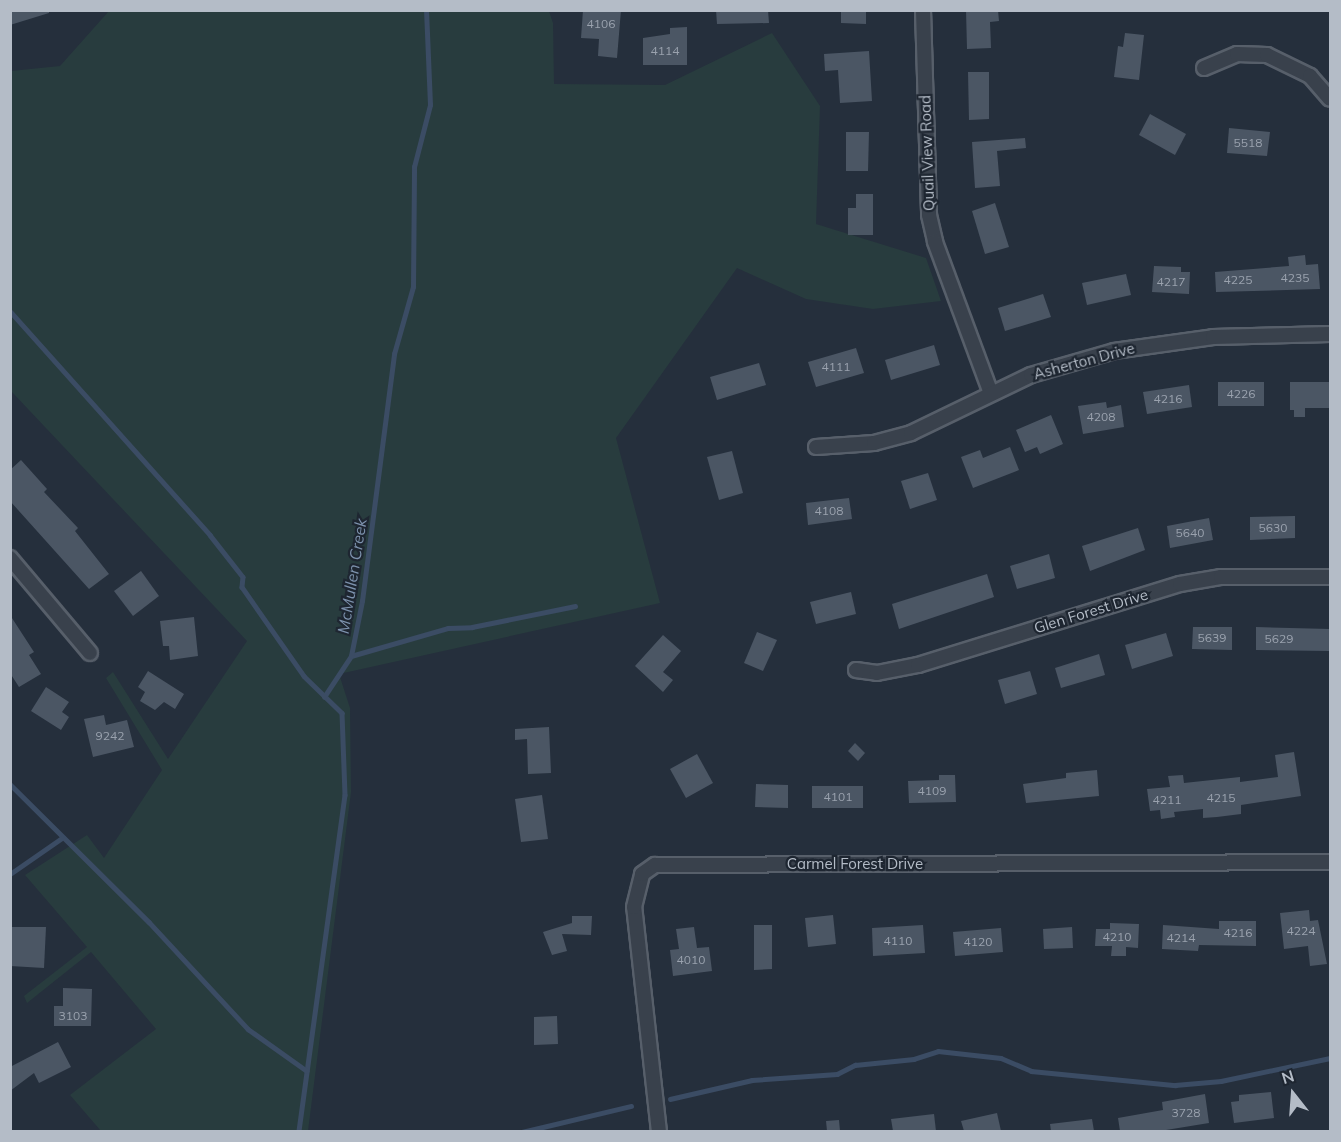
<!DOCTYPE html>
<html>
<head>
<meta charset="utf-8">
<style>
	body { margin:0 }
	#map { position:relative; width:1341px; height:1142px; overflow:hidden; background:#252f3c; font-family:Mulish,sans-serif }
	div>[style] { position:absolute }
	.green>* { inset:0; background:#283c3e }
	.stream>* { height:4.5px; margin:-2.25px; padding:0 2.25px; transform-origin:2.25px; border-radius:2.25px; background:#3b4c64 }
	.building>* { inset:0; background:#4b5664 }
	.roads { filter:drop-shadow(2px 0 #575f6a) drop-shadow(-2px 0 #575f6a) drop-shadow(0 2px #575f6a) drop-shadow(0 -2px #575f6a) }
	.minor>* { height:14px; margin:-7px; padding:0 7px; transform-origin:7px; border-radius:7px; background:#39414c }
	span { translate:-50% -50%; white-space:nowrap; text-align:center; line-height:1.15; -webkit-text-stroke:4.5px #1e2631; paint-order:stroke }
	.number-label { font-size:12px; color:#9aa2ae }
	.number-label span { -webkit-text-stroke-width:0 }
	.street-label { font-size:15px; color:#b4bcc7 }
	.water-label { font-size:16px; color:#7d92ad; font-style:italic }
	.frame { position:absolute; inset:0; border:12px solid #b4bcc7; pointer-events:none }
	.north { position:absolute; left:1263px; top:1064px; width:60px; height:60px; -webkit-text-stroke:4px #1e2631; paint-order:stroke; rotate:343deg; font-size:16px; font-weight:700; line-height:24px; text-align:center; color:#b4bcc7 }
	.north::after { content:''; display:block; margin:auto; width:21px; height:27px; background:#b4bcc7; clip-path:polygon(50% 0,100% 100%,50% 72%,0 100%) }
</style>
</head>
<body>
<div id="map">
	<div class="green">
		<i style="clip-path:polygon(109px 11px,549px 11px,553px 23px,554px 84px,665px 85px,772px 33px,820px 106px,816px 224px,926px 258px,941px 301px,873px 309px,806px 299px,737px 268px,616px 438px,660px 603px,339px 674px,350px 708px,351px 792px,308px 1131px,101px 1131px,70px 1095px,156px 1029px,91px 952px,27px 1003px,24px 996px,87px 947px,25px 875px,87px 835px,104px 858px,162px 770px,106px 678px,113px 672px,168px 759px,247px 641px,11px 391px,11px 71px,60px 66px)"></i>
	</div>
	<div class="stream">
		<i style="left:10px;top:311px;width:300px;rotate:48.2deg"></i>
		<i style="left:210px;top:535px;width:53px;rotate:51.8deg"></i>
		<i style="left:243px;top:577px;width:10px;rotate:96deg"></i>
		<i style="left:242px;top:587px;width:108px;rotate:55.1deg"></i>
		<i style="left:304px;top:676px;width:53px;rotate:44.2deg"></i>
		<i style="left:342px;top:713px;width:82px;rotate:87.9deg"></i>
		<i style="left:345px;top:795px;width:340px;rotate:97.8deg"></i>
		<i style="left:351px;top:656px;width:101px;rotate:-16.1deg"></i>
		<i style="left:448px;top:628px;width:24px;rotate:-2deg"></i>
		<i style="left:472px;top:627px;width:105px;rotate:-11.5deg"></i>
		<i style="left:324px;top:697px;width:49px;rotate:-56.6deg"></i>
		<i style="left:351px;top:656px;width:56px;rotate:-78.7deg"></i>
		<i style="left:362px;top:601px;width:249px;rotate:-82.6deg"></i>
		<i style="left:394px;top:354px;width:70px;rotate:-74.2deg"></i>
		<i style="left:413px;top:287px;width:120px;rotate:-89.5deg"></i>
		<i style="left:414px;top:167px;width:64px;rotate:-75.5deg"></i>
		<i style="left:430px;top:105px;width:95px;rotate:-92.4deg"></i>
		<i style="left:10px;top:784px;width:196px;rotate:44.8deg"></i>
		<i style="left:149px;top:922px;width:146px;rotate:47.2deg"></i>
		<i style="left:248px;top:1029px;width:72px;rotate:35.4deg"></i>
		<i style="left:10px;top:874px;width:63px;rotate:-34.7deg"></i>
		<i style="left:670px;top:1099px;width:84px;rotate:-13deg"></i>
		<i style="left:752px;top:1080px;width:85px;rotate:-4deg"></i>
		<i style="left:837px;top:1074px;width:20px;rotate:-27deg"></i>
		<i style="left:855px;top:1065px;width:59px;rotate:-5.8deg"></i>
		<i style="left:914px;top:1059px;width:25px;rotate:-18deg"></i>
		<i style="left:938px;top:1051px;width:63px;rotate:6.3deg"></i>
		<i style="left:1001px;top:1058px;width:33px;rotate:23deg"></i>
		<i style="left:1031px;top:1071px;width:145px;rotate:5.6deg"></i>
		<i style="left:1175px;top:1085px;width:46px;rotate:-5deg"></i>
		<i style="left:1221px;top:1081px;width:111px;rotate:-11.9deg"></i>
		<i style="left:522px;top:1132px;width:112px;rotate:-13.4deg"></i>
	</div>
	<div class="building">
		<i style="clip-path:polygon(10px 10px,49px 10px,49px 13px,10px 25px)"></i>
		<i style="clip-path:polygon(583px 10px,621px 10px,617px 58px,598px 56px,599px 39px,581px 38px)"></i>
		<i style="clip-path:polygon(716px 10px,768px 10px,769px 23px,717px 24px)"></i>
		<i style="clip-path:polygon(841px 10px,866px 10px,866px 24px,841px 23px)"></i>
		<i style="clip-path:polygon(966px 10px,998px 10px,999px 21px,990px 22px,991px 48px,967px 49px)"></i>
		<i style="clip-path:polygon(687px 27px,687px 65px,643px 65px,643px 38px,670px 34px,670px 28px)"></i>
		<i style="clip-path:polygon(1125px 33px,1144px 35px,1139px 80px,1114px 77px,1118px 46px,1123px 47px)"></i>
		<i style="clip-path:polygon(869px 51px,872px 101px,840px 103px,838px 70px,825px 71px,824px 54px)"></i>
		<i style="clip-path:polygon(968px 72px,989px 72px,989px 119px,969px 120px)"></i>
		<i style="clip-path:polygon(1150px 114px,1186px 134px,1175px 155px,1139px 135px)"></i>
		<i style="clip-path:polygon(1229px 128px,1270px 132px,1267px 156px,1227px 153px)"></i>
		<i style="clip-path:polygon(846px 132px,869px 132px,868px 171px,846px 171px)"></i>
		<i style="clip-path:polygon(1025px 138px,1026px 148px,997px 151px,1000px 186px,975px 188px,972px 142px)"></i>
		<i style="clip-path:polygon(856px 194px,873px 194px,873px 235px,848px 235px,848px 208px,856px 208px)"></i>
		<i style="clip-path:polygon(995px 203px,1009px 247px,985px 254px,972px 211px)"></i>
		<i style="clip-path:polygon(1305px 255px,1306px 265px,1318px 264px,1320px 289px,1216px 292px,1215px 272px,1289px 266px,1288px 257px)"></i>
		<i style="clip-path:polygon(1154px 266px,1181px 267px,1181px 272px,1190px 272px,1189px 294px,1152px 292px)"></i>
		<i style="clip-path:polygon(1126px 274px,1131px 295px,1087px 305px,1082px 283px)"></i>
		<i style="clip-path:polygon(1043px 294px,1051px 317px,1005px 331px,998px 308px)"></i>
		<i style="clip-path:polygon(934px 345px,940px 365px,891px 380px,885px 360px)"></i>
		<i style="clip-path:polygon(856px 348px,864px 373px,816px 387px,808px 362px)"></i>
		<i style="clip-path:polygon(759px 363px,766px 385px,717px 400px,710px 377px)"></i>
		<i style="clip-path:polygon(1218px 382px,1264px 382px,1264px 406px,1218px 406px)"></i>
		<i style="clip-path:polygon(1290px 382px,1330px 382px,1330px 408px,1305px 408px,1305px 417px,1294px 417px,1294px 410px,1290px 410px)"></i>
		<i style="clip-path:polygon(1189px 385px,1192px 407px,1147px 414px,1143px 392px)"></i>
		<i style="clip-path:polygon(1106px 402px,1107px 408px,1121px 405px,1124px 427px,1083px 434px,1078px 406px)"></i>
		<i style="clip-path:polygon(1051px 415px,1063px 444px,1040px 454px,1037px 447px,1025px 452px,1016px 430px)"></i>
		<i style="clip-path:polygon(1010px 447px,1019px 470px,973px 488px,961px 457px,980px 450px,983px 458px)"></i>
		<i style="clip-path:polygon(732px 451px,743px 493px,719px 500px,707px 457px)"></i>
		<i style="clip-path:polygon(21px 460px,47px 489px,44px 492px,78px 528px,75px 531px,109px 574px,89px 589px,10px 501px,10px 470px)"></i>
		<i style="clip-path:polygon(928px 473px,937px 500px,910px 509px,901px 481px)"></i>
		<i style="clip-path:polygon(849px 498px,852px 519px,808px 525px,806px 503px)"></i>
		<i style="clip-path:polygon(1295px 516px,1295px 538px,1250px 540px,1250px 517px)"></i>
		<i style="clip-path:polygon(1209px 518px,1213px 540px,1170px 548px,1167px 526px)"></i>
		<i style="clip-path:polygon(1138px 528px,1145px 550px,1090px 571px,1082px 546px)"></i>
		<i style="clip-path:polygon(1049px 554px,1055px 578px,1017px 589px,1010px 566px)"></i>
		<i style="clip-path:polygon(141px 571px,159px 596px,133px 616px,114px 591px)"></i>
		<i style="clip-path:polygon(987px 574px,994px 597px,899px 629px,892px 604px)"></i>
		<i style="clip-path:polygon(851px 592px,856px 614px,816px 624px,810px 602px)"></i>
		<i style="clip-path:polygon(10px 615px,34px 652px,29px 655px,41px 674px,19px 687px,10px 673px)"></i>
		<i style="clip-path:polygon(194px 617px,198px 656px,170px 660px,169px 646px,163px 646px,160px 621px)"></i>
		<i style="clip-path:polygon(1193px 627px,1232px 627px,1232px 650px,1192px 649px)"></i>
		<i style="clip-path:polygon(1256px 627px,1330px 629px,1330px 651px,1256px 650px)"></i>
		<i style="clip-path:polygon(757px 632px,777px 640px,763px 671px,744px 663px)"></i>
		<i style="clip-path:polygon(1166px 633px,1173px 656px,1132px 669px,1125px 645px)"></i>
		<i style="clip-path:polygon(663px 635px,681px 651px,663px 672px,673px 680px,663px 692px,635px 666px)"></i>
		<i style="clip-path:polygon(1099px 654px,1105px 675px,1061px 688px,1055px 668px)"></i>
		<i style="clip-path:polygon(148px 671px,184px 694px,175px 709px,164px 702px,155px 710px,140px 701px,145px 692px,138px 687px)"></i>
		<i style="clip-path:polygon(1030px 671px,1037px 694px,1005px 704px,998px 680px)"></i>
		<i style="clip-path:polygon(46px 687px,69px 702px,62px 712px,69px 717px,61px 730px,31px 711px)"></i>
		<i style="clip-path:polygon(104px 715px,106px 725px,127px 720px,134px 747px,93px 757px,84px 719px)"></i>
		<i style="clip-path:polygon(549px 727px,551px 773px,528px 774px,527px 739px,515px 740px,515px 729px)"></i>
		<i style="clip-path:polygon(855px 743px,865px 753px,858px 761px,848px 751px)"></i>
		<i style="clip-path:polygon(1294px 752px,1301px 796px,1241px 805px,1241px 814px,1217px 817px,1203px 818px,1203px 809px,1174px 812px,1175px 817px,1161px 819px,1160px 810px,1150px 811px,1147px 789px,1170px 787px,1168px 776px,1183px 775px,1184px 783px,1240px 777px,1240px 782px,1278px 777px,1275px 755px)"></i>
		<i style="clip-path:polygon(697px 754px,713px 783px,686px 798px,670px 769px)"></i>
		<i style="clip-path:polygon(1097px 770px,1099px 796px,1026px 803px,1023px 784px,1066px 778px,1066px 773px)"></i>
		<i style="clip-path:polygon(939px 775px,955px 775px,956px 802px,909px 803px,908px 781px,939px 780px)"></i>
		<i style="clip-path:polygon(756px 784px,788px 785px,788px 808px,755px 807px)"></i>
		<i style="clip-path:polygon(812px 786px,863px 786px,863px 808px,812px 808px)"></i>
		<i style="clip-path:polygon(542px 795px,548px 839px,521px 842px,515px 799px)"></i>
		<i style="clip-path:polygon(1309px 910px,1310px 921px,1318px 920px,1327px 964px,1310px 966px,1308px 946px,1284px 949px,1280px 913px)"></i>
		<i style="clip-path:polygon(833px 915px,836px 944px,808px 947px,805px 918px)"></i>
		<i style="clip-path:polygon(572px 916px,592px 916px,591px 935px,562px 934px,567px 951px,552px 955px,543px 932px,572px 923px)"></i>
		<i style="clip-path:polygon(1219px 921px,1256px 921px,1256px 946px,1199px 945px,1198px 951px,1162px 949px,1163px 925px,1219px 929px)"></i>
		<i style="clip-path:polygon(1110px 923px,1139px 924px,1138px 948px,1126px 947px,1126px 956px,1111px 956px,1112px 946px,1095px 946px,1096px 929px,1110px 929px)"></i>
		<i style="clip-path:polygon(754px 925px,772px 925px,772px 969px,754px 970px)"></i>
		<i style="clip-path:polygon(923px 925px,925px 953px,873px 956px,872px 928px)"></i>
		<i style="clip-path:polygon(12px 927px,46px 927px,44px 968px,10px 966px)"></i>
		<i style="clip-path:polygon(694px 927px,697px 948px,709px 947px,712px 971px,673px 976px,670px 950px,679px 949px,676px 929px)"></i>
		<i style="clip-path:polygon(1072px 927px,1073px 948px,1044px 949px,1043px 929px)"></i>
		<i style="clip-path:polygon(1001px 928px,1003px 952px,955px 956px,953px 932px)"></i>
		<i style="clip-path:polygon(63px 988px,92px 989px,91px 1026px,54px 1026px,54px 1006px,63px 1006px)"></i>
		<i style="clip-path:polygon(557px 1016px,558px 1044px,534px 1045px,534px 1017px)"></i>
		<i style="clip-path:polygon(58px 1042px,71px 1067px,39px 1083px,34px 1073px,10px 1091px,10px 1067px)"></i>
		<i style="clip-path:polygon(1271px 1092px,1274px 1118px,1234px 1123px,1231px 1102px,1239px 1101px,1239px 1095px)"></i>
		<i style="clip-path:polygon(1205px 1094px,1209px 1123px,1160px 1131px,1120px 1131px,1118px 1118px,1163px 1110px,1162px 1102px)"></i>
		<i style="clip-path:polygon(997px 1113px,1001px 1131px,964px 1131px,961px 1121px)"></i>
		<i style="clip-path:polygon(934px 1114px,936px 1131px,893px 1131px,891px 1119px)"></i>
		<i style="clip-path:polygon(1092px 1119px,1094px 1131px,1051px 1131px,1050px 1124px)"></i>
		<i style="clip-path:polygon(839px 1120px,840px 1131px,827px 1131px,826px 1121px)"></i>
	</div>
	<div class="roads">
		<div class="minor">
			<i style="left:923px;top:10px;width:205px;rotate:88.3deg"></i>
			<i style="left:929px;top:215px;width:28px;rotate:77deg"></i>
			<i style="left:935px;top:242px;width:161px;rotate:69.7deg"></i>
			<i style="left:1204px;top:68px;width:36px;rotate:-23deg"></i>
			<i style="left:1237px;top:54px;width:30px;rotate:2deg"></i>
			<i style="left:1267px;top:55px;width:48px;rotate:26deg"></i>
			<i style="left:1310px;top:76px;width:30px;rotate:49deg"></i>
			<i style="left:816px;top:447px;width:58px;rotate:-3.9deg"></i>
			<i style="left:874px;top:443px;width:38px;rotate:-15deg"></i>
			<i style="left:911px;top:433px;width:133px;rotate:-25.8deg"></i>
			<i style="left:1031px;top:375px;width:86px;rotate:-16.1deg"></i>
			<i style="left:1114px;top:351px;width:100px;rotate:-8deg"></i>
			<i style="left:1213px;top:337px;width:117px;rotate:-1.5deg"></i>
			<i style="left:10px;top:558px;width:124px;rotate:49.9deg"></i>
			<i style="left:856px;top:670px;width:21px;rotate:8deg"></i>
			<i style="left:877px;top:673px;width:42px;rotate:-11deg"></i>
			<i style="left:918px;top:665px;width:274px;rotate:-17.2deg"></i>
			<i style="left:1180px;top:584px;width:42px;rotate:-9.7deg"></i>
			<i style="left:1221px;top:577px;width:109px"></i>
			<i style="left:659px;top:1132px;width:226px;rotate:-96.3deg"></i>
			<i style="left:634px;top:907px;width:34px;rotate:-76deg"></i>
			<i style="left:642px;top:874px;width:16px;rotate:-35deg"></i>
			<i style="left:655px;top:865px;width:675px;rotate:-0.25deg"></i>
		</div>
	</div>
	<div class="number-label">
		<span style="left:601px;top:24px">4106</span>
		<span style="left:665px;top:51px">4114</span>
		<span style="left:1248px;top:143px">5518</span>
		<span style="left:1295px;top:278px">4235</span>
		<span style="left:1238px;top:280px">4225</span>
		<span style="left:1171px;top:282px">4217</span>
		<span style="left:836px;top:367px">4111</span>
		<span style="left:1241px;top:394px">4226</span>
		<span style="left:1168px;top:399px">4216</span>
		<span style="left:1101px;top:417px">4208</span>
		<span style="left:829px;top:511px">4108</span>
		<span style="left:1273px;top:528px">5630</span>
		<span style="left:1190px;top:533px">5640</span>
		<span style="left:1212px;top:638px">5639</span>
		<span style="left:1279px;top:639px">5629</span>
		<span style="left:110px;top:736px">9242</span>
		<span style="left:932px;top:791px">4109</span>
		<span style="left:838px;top:797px">4101</span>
		<span style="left:1221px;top:798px">4215</span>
		<span style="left:1167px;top:800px">4211</span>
		<span style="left:1301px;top:931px">4224</span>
		<span style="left:1238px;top:933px">4216</span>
		<span style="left:1117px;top:937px">4210</span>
		<span style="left:1181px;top:938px">4214</span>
		<span style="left:898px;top:941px">4110</span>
		<span style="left:978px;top:942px">4120</span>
		<span style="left:691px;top:960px">4010</span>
		<span style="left:73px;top:1016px">3103</span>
		<span style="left:1186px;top:1113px">3728</span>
	</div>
	<div class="street-label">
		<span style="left:927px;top:153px;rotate:-92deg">Quail View Road</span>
		<span style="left:1084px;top:361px;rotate:-15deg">Asherton Drive</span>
		<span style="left:1091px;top:611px;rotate:-17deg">Glen Forest Drive</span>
		<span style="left:855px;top:864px">Carmel Forest Drive</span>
	</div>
	<div class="water-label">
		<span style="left:352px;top:576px;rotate:-81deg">McMullen Creek</span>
	</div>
	<div class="frame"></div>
	<div class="north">N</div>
</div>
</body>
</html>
